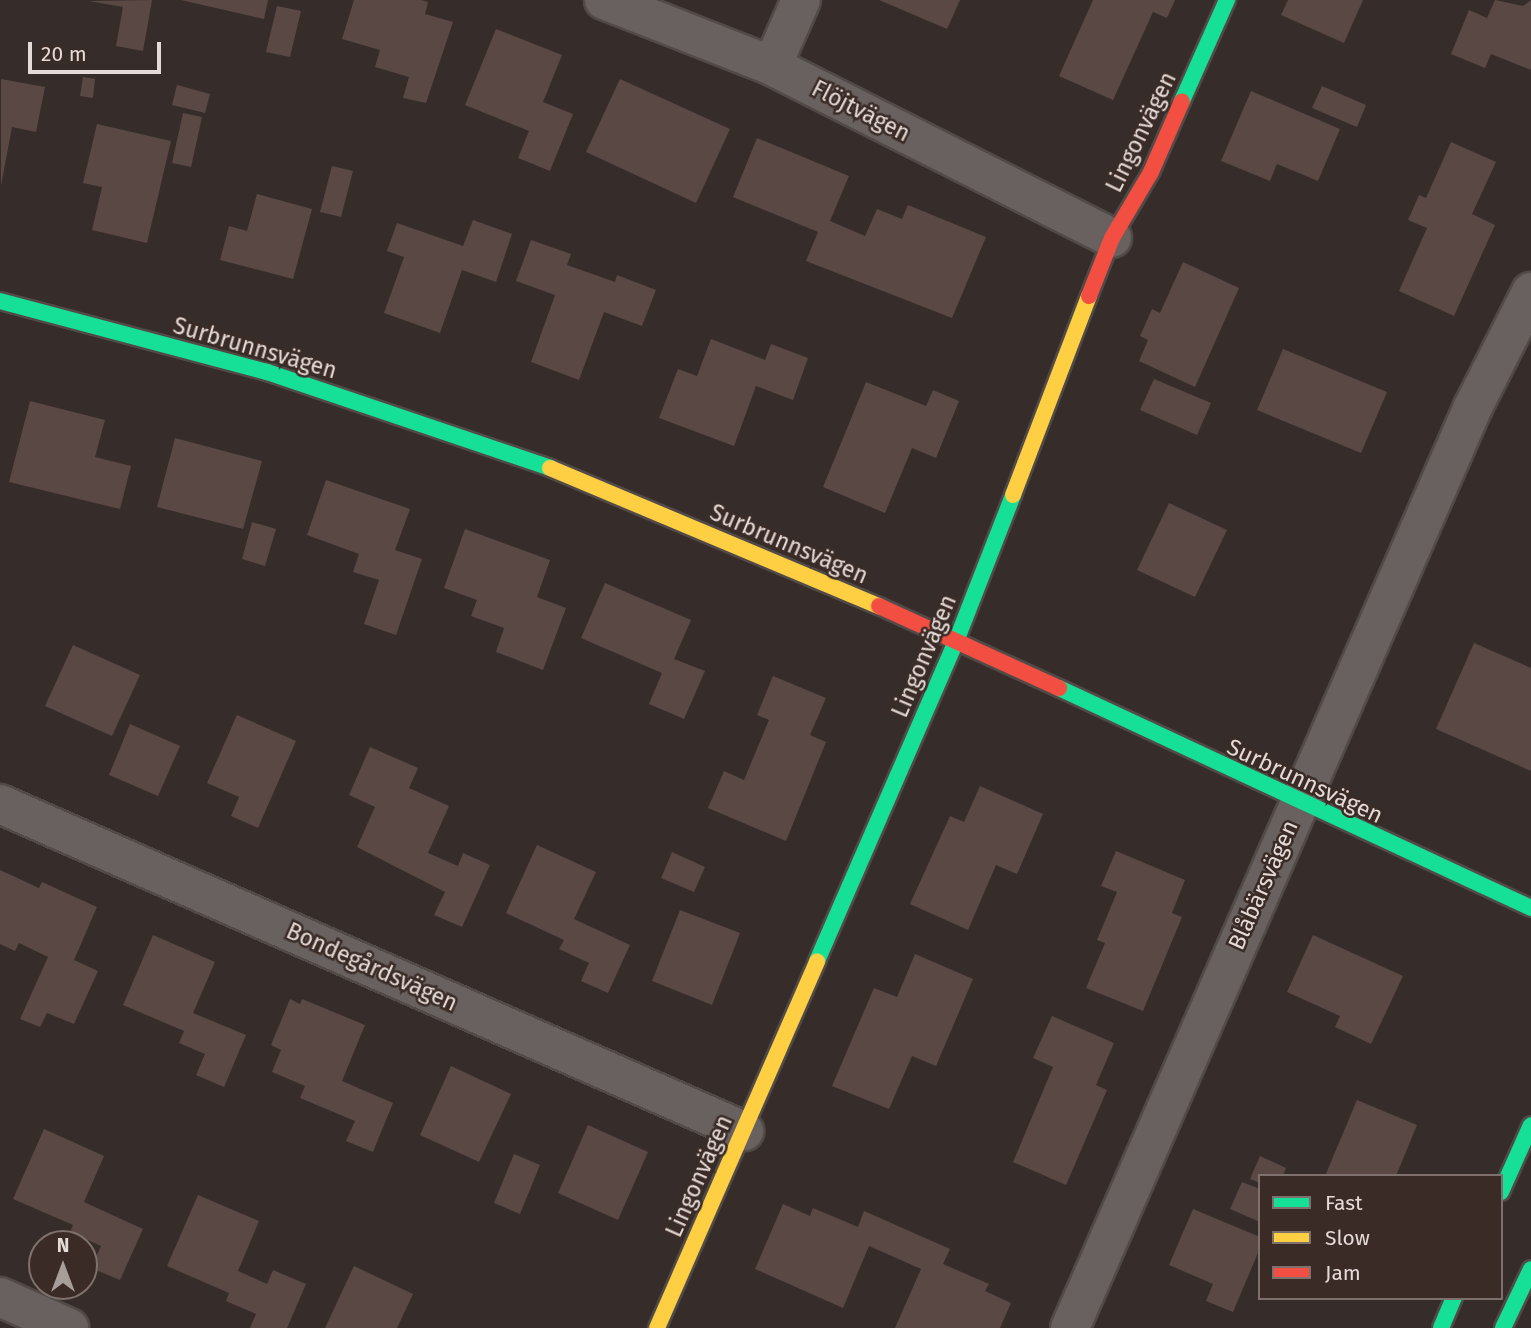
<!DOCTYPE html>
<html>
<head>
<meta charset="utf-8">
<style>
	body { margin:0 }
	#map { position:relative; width:1531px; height:1328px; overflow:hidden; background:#362d2a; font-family:"Fira Sans",sans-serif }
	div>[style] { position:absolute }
	.building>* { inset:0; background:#594843 }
	.roads { filter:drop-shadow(2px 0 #514a47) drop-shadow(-2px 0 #514a47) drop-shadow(0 2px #514a47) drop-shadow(0 -2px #514a47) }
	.street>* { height:38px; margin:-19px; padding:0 19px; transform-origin:19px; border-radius:19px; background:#68615f }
	.fast>* { height:16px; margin:-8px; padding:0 8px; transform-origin:8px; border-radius:8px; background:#16e098 }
	.slow>* { height:16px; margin:-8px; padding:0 8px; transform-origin:8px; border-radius:8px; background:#ffcf43 }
	.jam>* { height:16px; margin:-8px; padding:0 8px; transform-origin:8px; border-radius:8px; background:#f24e42 }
	span { translate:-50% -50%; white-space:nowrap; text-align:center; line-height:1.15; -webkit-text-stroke:5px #3a2b26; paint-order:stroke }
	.street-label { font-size:23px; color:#e4dad7 }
	.legend { position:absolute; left:1258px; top:1174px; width:245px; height:126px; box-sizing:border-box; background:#3a2b26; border:2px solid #7e716d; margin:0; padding:9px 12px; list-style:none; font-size:21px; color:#e4dad7 }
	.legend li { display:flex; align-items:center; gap:14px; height:35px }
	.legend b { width:35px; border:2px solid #7e716d }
	.north { position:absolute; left:28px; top:1230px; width:70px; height:70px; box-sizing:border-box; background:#3a2b26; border:2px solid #7e716d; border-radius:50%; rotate:0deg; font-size:19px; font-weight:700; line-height:28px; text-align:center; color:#e4dad7 }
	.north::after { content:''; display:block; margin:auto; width:24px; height:32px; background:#a79d9a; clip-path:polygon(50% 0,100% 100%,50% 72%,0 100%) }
	.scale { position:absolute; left:28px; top:42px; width:133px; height:32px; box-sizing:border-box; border:4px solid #e4dad7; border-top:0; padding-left:9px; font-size:21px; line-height:24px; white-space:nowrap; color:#e4dad7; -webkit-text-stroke:5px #3a2b26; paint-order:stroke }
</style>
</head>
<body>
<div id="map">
	<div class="building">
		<i style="clip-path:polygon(152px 0,143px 51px,116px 46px,123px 7px,89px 1px)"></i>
		<i style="clip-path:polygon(181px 0,268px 0,264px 19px)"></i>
		<i style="clip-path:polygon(354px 0,421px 0,428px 2px,425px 14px,453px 22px,426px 103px,403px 98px,409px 77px,375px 67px,380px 50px,342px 39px)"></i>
		<i style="clip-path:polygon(879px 0,960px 0,947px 29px)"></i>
		<i style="clip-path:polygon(1093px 0,1175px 0,1167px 18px,1153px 12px,1113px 100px,1059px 76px)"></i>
		<i style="clip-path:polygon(1288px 0,1363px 0,1344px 43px,1281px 15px)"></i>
		<i style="clip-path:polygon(1495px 0,1523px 6px,1531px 0,1531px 70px,1491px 54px,1485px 68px,1451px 54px,1469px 10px,1487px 18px)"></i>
		<i style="clip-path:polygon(277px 6px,301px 11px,290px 57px,266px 52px)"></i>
		<i style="clip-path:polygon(496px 29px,562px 55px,543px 102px,573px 114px,550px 171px,518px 158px,529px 131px,465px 105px)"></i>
		<i style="clip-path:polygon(83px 77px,95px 79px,93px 98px,80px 96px)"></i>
		<i style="clip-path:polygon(1px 79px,45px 87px,36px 132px,12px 127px,1px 186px)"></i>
		<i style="clip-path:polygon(620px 79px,730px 129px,696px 203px,586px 152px)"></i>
		<i style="clip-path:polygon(177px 85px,210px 94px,205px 113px,172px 105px)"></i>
		<i style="clip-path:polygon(1322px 86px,1366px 105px,1357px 127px,1312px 108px)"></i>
		<i style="clip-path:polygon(1251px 91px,1340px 129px,1318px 181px,1277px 164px,1270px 181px,1221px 161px)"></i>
		<i style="clip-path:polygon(183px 113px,202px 117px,191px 167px,172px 163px)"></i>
		<i style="clip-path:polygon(97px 124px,171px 141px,147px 243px,92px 230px,102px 187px,83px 183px)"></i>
		<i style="clip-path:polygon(757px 138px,849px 176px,830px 221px,865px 236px,877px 209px,902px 219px,908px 205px,986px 237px,952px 318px,806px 261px,818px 232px,733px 197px)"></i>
		<i style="clip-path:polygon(1451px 142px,1496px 162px,1472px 214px,1495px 225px,1454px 316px,1399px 291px,1427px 228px,1408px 220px,1419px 195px,1426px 198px)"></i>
		<i style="clip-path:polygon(332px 166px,353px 171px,341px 217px,320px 212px)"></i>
		<i style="clip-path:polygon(257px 194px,312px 209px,293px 279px,220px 260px,229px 226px,247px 231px)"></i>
		<i style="clip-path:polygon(473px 220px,512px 234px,496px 282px,462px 270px,440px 333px,384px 313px,404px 257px,387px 251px,397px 223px,463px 246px)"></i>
		<i style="clip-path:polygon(531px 240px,571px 254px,567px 265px,615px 282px,617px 275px,656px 290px,642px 326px,604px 312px,579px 380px,531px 362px,555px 295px,516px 281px)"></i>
		<i style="clip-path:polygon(1183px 262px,1239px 288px,1195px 387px,1139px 361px,1148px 340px,1140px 336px,1152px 309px,1160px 313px)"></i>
		<i style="clip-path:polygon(711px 339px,765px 360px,771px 344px,808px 358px,793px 400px,756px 386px,734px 446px,659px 418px,678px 369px,697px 376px)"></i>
		<i style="clip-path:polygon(1283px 349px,1387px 392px,1361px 453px,1257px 410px)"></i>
		<i style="clip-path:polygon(1154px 379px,1211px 403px,1197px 435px,1140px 410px)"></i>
		<i style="clip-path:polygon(866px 382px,926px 406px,933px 390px,959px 401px,936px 458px,912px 448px,885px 513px,823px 487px)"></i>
		<i style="clip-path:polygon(30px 401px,105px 420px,95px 457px,131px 466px,120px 509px,9px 482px)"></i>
		<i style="clip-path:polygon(175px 438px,262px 461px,243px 529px,157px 507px)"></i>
		<i style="clip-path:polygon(326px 480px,410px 509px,395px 550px,422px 559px,396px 635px,364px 624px,379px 580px,353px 572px,359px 554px,307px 535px)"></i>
		<i style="clip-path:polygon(1169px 503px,1227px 530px,1195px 597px,1137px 570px)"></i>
		<i style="clip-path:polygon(252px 522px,276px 529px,265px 566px,242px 559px)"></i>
		<i style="clip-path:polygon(465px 529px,550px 560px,537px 597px,566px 608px,543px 670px,496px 652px,504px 628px,471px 616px,477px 600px,444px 588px)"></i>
		<i style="clip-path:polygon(605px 583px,691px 620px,674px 659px,705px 671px,684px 719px,649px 704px,662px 673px,581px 638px)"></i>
		<i style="clip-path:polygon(1474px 643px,1531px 668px,1531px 771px,1436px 729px)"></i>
		<i style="clip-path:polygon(73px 645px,140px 675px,112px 736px,45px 706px)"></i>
		<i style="clip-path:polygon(773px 676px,826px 698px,810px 735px,826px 742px,786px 841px,708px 808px,724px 771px,744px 780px,769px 720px,757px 715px)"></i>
		<i style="clip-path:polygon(237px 715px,296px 741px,258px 828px,231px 816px,239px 797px,207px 783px)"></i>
		<i style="clip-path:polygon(130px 724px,180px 746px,158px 796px,109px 775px)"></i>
		<i style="clip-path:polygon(370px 747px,418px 768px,409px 788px,449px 806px,428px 853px,458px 866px,463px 853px,490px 865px,462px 927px,434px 915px,445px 892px,357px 847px,375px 807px,349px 795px)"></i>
		<i style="clip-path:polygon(980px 786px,1043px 814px,1017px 874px,996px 865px,968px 930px,910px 904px,950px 816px,964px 822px)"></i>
		<i style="clip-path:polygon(537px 845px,596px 872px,574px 919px,630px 945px,608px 993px,581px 981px,589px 963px,559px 949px,564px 940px,506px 913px)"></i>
		<i style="clip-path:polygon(1116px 851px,1185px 880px,1172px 913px,1182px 917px,1143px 1011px,1086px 988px,1105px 943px,1097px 940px,1117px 892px,1101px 886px)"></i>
		<i style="clip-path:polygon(672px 852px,705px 867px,694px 892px,661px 878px)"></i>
		<i style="clip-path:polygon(0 870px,39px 888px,42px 882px,97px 907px,74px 960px,98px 971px,74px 1024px,47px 1013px,40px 1027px,20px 1019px,48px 957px,19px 943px,15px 951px,0 944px)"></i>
		<i style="clip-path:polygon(680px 910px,740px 933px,712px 1005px,652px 981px)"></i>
		<i style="clip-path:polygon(153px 935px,215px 962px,193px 1013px,246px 1035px,224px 1087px,196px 1075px,205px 1054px,179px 1043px,184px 1031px,123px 1005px)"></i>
		<i style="clip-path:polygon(1313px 935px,1403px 976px,1371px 1044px,1335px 1027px,1340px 1016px,1287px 992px)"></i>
		<i style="clip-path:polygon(915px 954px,973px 979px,936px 1066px,912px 1056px,889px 1109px,832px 1086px,874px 988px,897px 997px)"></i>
		<i style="clip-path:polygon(290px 999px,300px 1004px,302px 999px,365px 1025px,342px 1081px,393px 1103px,373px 1152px,346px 1141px,355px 1121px,300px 1098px,305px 1086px,272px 1072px,281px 1050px,271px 1045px)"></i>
		<i style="clip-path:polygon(1052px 1016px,1114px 1043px,1096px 1085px,1107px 1090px,1066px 1185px,1013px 1162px,1053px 1067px,1033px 1058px)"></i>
		<i style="clip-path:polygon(451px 1066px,511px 1094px,479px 1162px,420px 1135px)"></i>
		<i style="clip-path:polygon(1357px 1100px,1417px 1125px,1396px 1176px,1325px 1176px)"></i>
		<i style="clip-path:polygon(588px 1125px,648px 1152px,618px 1220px,558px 1193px)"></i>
		<i style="clip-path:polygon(44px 1129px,104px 1156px,84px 1202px,143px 1229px,120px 1280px,91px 1268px,101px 1246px,70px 1232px,73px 1225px,13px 1199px)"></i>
		<i style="clip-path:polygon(514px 1154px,540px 1165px,520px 1214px,494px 1203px)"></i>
		<i style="clip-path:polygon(1260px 1156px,1286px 1168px,1283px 1176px,1260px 1176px,1260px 1183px,1250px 1179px)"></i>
		<i style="clip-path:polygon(1242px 1182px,1260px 1189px,1260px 1222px,1230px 1209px)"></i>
		<i style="clip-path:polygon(198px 1195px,259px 1221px,238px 1271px,267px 1284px,273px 1270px,306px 1284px,287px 1328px,250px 1328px,256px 1314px,226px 1301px,229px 1293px,167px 1266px)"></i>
		<i style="clip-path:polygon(783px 1204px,810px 1216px,813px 1208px,858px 1227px,864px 1211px,950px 1249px,943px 1264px,989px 1284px,985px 1291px,1011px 1303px,1000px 1328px,895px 1328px,921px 1269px,869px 1246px,843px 1308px,755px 1269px)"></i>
		<i style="clip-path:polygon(1193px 1209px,1260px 1237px,1260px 1248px,1233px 1312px,1206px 1301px,1213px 1284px,1169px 1265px)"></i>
		<i style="clip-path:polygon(354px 1266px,413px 1294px,397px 1328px,325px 1328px)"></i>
	</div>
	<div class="roads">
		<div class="street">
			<i style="left:604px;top:0;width:180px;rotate:21.4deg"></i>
			<i style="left:772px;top:66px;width:381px;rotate:26.8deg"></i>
			<i style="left:772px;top:66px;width:72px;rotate:-66.3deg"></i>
			<i style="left:0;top:804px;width:813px;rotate:23.73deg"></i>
			<i style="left:0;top:1297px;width:76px;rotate:24.2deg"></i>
			<i style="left:1070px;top:1328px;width:1005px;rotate:-66.37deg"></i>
			<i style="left:1473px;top:407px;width:129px;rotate:-63.2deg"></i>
		</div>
		<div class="fast">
			<i style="left:1182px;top:101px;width:111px;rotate:-66deg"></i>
			<i style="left:0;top:301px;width:276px;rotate:14.9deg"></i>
			<i style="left:267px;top:372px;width:299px;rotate:18.7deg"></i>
			<i style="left:1059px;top:688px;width:521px;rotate:24.99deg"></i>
			<i style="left:817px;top:961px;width:351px;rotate:-66.5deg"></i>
			<i style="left:957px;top:639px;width:155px;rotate:-68.7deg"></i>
			<i style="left:1501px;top:1192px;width:73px;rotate:-65.9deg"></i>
			<i style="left:1441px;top:1328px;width:33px;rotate:-67deg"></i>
			<i style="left:1503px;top:1328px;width:65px;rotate:-64.6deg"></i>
		</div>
		<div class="slow">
			<i style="left:550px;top:468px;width:357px;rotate:22.8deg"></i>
			<i style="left:1013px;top:495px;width:213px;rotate:-69.1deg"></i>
			<i style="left:657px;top:1328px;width:400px;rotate:-66.4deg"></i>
		</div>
		<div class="jam">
			<i style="left:1089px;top:296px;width:62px;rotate:-68.4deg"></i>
			<i style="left:1112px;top:238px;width:77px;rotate:-59.4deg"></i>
			<i style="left:1151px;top:172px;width:77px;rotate:-66.4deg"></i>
			<i style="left:879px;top:606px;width:198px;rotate:24.5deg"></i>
		</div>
	</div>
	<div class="street-label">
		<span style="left:861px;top:111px;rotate:27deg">Flöjtvägen</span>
		<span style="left:1141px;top:132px;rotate:-64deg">Lingonvägen</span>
		<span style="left:255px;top:348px;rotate:16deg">Surbrunnsvägen</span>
		<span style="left:789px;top:544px;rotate:23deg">Surbrunnsvägen</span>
		<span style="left:924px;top:656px;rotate:-67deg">Lingonvägen</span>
		<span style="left:1305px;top:781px;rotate:25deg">Surbrunnsvägen</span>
		<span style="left:1263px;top:885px;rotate:-66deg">Blåbärsvägen</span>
		<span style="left:372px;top:967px;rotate:24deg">Bondegårdsvägen</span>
		<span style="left:699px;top:1176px;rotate:-66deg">Lingonvägen</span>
	</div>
	<ul class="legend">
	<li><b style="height:9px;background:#16e098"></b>Fast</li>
	<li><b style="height:9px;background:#ffcf43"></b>Slow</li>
	<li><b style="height:9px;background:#f24e42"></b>Jam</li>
	</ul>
	<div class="north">N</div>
	<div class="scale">20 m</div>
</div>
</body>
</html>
